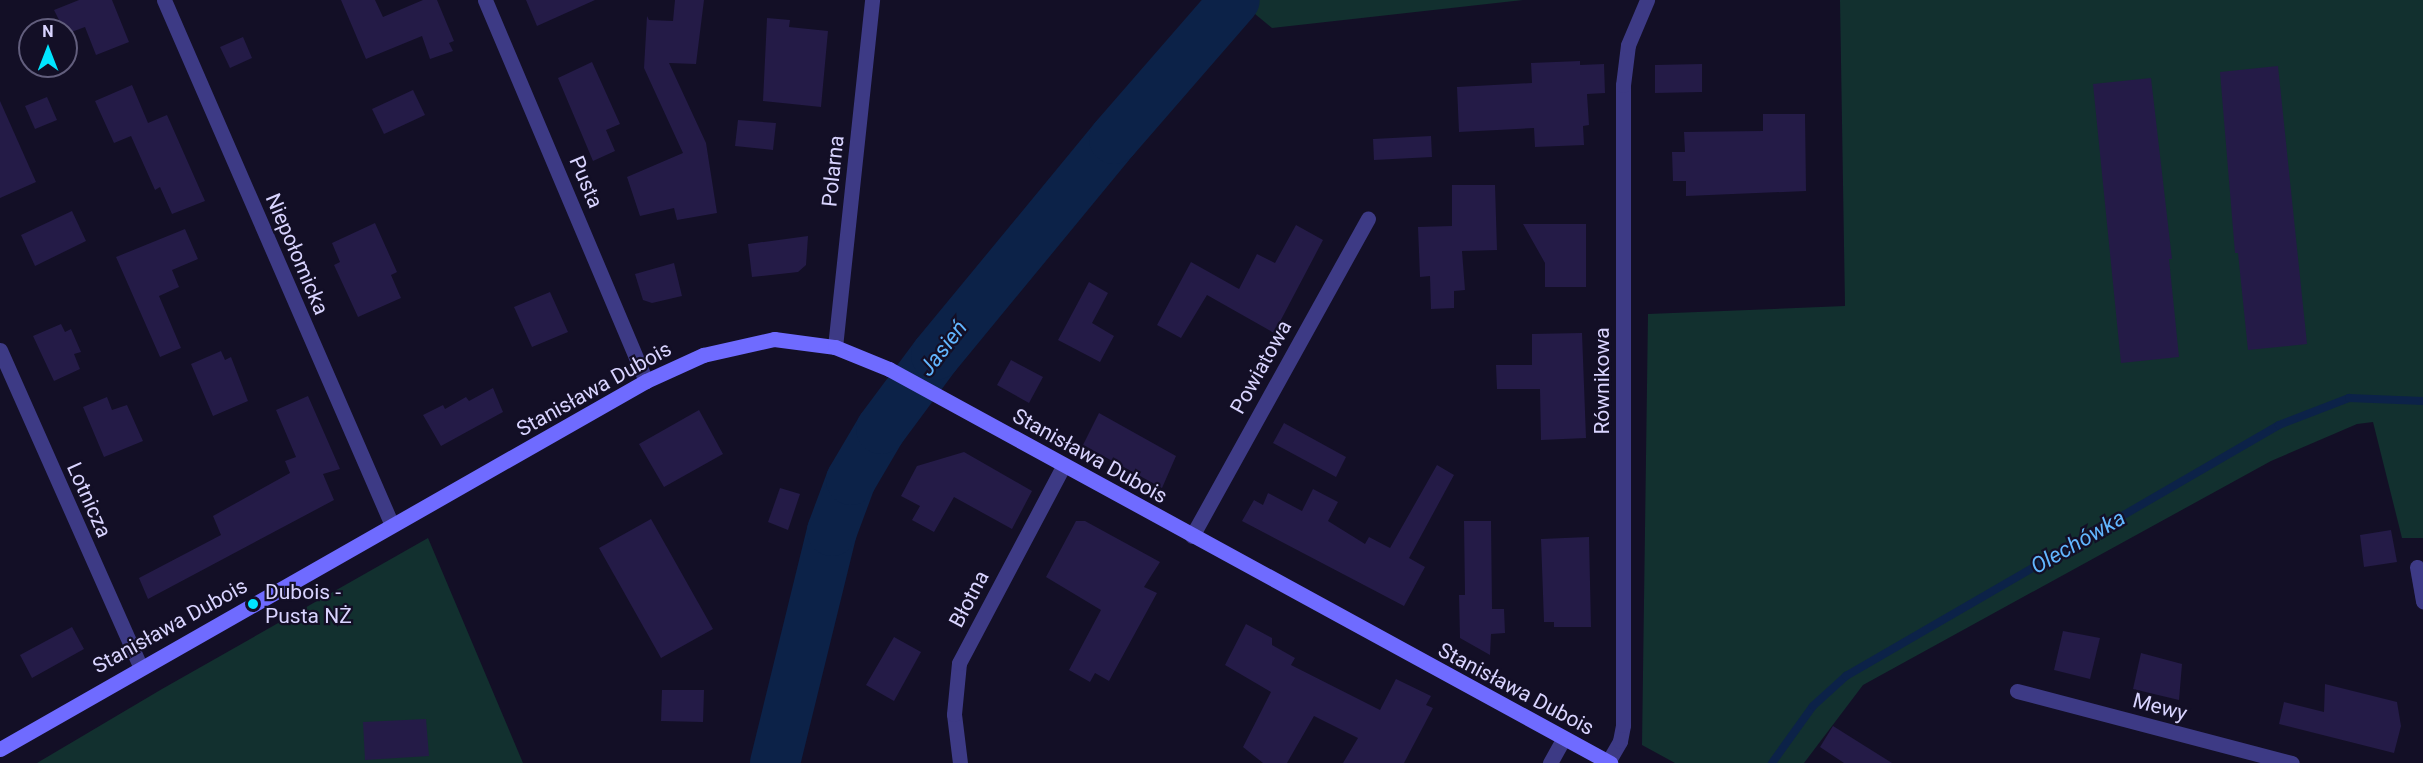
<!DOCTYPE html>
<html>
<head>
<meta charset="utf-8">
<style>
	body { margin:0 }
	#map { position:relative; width:2423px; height:763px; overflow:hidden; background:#130f26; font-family:Roboto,sans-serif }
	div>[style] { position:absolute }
	.green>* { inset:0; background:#12302f }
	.stream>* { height:8px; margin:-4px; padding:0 4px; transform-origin:4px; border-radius:4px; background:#0c2248 }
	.river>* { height:50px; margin:-25px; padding:0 25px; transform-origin:25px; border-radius:25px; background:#0c2248 }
	.building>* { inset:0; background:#241b47 }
	.street>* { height:15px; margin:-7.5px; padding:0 7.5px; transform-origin:7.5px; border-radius:7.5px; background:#3d3a85 }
	.secondary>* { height:15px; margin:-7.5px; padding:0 7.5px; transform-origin:7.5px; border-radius:7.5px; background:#6f6bff }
	.dots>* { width:16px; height:16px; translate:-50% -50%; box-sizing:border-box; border:3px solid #130f26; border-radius:50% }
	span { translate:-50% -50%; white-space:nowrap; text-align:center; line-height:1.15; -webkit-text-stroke:4.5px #130f26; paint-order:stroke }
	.street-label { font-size:21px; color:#d9d4ff }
	.poi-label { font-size:21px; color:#d9d4ff }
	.left { translate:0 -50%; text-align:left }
	.water-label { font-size:22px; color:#62b6ff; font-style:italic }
	.north { position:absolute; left:18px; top:18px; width:60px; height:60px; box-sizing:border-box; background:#130f26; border:2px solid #625e7d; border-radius:50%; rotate:0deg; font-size:16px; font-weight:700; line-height:24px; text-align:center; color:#d9d4ff }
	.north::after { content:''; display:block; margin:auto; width:21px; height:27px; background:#00e5ff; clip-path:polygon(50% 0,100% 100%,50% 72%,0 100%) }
</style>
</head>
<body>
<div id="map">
	<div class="green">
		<i style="clip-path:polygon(1238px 0,1523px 0,1272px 28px)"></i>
		<i style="clip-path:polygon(1840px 0,2423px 0,2423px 538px,2402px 538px,2373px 422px,2357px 424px,2271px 461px,1863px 685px,1804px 763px,1675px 763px,1642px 745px,1648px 314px,1845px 306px)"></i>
		<i style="clip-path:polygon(428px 538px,523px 763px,37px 763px,162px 689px)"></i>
	</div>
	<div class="stream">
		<i style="left:1772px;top:763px;width:70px;rotate:-54.3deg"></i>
		<i style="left:1813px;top:706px;width:45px;rotate:-42.3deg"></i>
		<i style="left:1846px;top:676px;width:500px;rotate:-30.1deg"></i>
		<i style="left:2279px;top:425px;width:75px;rotate:-21.1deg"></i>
		<i style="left:2349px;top:398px;width:74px;rotate:2.3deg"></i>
	</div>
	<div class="river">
		<i style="left:775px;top:763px;width:239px;rotate:-76.2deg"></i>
		<i style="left:832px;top:531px;width:54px;rotate:-69.6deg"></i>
		<i style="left:851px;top:480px;width:59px;rotate:-59.5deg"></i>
		<i style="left:881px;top:429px;width:92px;rotate:-53.4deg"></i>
		<i style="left:936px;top:355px;width:280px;rotate:-50.5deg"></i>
		<i style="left:1114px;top:139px;width:184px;rotate:-49deg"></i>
	</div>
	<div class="building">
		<i style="clip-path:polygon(79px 0,112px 0,129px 42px,96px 55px,85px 27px,66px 34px,54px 10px)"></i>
		<i style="clip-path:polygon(341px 0,375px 0,383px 17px,423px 0,437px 0,454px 41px,449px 43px,453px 51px,430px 59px,422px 36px,366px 59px)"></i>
		<i style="clip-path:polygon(526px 0,595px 0,537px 26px)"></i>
		<i style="clip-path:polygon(675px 0,704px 0,696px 64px,669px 63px,706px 143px,717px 213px,677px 220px,674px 208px,640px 216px,627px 177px,683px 153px,644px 68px,647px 16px,649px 20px,673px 21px)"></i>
		<i style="clip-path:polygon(767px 18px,790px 20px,789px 27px,828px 31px,821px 107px,763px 101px)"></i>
		<i style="clip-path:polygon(243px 37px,252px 58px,230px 68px,220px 47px)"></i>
		<i style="clip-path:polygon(1580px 61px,1580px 65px,1604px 64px,1605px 93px,1587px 94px,1589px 125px,1583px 126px,1584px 145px,1535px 147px,1534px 128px,1459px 132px,1457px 87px,1532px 83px,1531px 63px)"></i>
		<i style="clip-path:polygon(592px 62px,620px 124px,606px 130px,615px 151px,593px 161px,558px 78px)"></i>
		<i style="clip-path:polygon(1702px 64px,1702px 92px,1655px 93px,1655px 65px)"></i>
		<i style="clip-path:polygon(2278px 66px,2307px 344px,2248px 350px,2238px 253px,2235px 253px,2220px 72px)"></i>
		<i style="clip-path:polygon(2151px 78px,2172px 259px,2169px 259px,2179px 357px,2121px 363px,2093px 84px)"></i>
		<i style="clip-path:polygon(132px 85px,148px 123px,167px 115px,205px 201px,172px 214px,160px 187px,155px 190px,131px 136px,114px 143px,95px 101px)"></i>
		<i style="clip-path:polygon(413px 90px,425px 115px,384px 134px,372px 109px)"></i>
		<i style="clip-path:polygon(47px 97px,57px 120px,35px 129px,25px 106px)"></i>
		<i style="clip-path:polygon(0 101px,36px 182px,0 198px)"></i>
		<i style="clip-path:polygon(1763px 114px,1805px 114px,1806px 191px,1686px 196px,1686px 181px,1673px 181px,1672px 152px,1685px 152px,1684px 132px,1763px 131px)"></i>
		<i style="clip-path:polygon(738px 120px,776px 123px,773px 150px,735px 146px)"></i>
		<i style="clip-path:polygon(1431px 136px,1432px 157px,1374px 160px,1373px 139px)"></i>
		<i style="clip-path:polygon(1452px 185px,1495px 185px,1497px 250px,1462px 251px,1465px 290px,1454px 291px,1454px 308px,1431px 309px,1430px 276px,1420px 277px,1418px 227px,1452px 226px)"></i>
		<i style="clip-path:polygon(72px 211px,86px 241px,35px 266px,21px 235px)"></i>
		<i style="clip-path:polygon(375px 223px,397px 272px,391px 275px,401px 298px,358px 317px,334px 265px,340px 262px,332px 243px)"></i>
		<i style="clip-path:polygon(1523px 224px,1586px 224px,1586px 287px,1545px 287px,1545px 263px)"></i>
		<i style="clip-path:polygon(1296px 225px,1323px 240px,1274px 333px,1207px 295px,1181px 338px,1157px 325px,1191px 262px,1239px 289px,1257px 254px,1275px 263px)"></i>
		<i style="clip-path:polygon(185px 229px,198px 259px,172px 270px,179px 287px,159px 296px,181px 348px,160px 357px,116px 257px)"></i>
		<i style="clip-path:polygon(808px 236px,806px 265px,798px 272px,752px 277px,748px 244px)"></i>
		<i style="clip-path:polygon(674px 263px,682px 296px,652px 303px,643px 300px,635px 274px)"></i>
		<i style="clip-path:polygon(1089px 282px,1108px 293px,1092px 323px,1114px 336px,1100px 362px,1058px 340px)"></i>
		<i style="clip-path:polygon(550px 292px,568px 332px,532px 347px,514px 307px)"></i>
		<i style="clip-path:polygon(61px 324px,65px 332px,71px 329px,81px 352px,74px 354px,80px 369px,54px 381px,33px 336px)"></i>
		<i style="clip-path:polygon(1582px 333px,1586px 438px,1541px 440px,1540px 389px,1497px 389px,1496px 365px,1532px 365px,1532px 334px)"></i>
		<i style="clip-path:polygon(221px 351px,225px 360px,231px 357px,248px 401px,213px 416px,191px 364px)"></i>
		<i style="clip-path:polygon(1011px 360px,1043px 377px,1029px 403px,997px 385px)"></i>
		<i style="clip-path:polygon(493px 388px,503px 412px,441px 446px,423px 415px,443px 405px,445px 409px,466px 397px,469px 401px)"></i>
		<i style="clip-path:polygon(308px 396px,340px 469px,323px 474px,334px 500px,148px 599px,139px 578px,221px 535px,213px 516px,290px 473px,285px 461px,296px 457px,276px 410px)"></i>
		<i style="clip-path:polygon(107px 397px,112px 410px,127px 405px,143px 441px,104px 457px,83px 407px)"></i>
		<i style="clip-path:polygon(699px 410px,723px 454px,664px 487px,639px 444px)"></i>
		<i style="clip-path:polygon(1099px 413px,1176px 456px,1162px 488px,1083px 445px)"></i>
		<i style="clip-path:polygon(1284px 423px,1346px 457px,1336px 477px,1273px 443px)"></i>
		<i style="clip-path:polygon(964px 452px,1032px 491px,1012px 529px,954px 497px,934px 532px,912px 520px,920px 506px,901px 496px,917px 466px)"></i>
		<i style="clip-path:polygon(1437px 465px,1454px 475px,1409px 558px,1425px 567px,1404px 606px,1242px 521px,1254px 500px,1263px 505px,1268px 493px,1302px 511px,1313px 489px,1338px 502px,1328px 521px,1365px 544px,1369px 537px,1390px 548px)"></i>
		<i style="clip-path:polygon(780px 488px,800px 494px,788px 530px,768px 522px)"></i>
		<i style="clip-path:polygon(651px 519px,713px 629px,661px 658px,599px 548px)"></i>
		<i style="clip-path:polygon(1076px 521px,1085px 521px,1160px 562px,1144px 587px,1157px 593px,1109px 681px,1095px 673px,1090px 682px,1069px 670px,1101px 610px,1046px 577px)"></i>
		<i style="clip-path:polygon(1464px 521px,1491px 521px,1492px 609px,1504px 609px,1505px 633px,1491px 634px,1490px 655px,1460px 638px,1459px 595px,1465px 595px)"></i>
		<i style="clip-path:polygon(2391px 530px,2397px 562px,2364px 567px,2360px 535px)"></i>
		<i style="clip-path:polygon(1589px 537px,1591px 627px,1554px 627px,1554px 622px,1544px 622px,1541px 539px)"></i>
		<i style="clip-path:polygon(1246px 624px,1272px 638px,1272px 645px,1295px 658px,1291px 665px,1380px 710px,1396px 679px,1431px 696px,1426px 705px,1433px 708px,1404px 763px,1343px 763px,1358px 738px,1314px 716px,1287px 763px,1263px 763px,1243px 747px,1271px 692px,1225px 665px)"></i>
		<i style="clip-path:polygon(72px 627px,84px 649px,32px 678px,20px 655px)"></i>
		<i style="clip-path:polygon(2063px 631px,2100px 638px,2090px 679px,2054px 670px)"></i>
		<i style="clip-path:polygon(894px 637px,921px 652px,894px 701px,866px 685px)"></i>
		<i style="clip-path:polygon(2141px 653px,2182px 664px,2179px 700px,2133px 689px)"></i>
		<i style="clip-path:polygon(2325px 684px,2397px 702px,2401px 726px,2394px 753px,2279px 724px,2284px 702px,2324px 712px)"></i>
		<i style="clip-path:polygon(662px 690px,704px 690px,703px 722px,661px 721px)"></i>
		<i style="clip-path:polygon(426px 719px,429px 756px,365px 760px,363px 722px)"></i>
		<i style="clip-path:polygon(1833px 726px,1892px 763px,1844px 763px,1820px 747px)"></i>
	</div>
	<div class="street">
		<i style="left:164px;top:0;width:572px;rotate:66.53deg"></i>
		<i style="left:485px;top:0;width:414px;rotate:67.1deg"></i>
		<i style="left:835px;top:347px;width:349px;rotate:-83.9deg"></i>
		<i style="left:0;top:350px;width:346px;rotate:66.1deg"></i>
		<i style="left:1192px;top:536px;width:363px;rotate:-61deg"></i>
		<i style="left:2417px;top:567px;width:35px;rotate:80deg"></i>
		<i style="left:2017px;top:691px;width:284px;rotate:14.7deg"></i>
		<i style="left:1608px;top:762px;width:24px;rotate:-60deg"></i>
		<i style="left:1620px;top:741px;width:16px;rotate:-79deg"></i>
		<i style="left:1623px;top:725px;width:640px;rotate:-90deg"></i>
		<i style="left:1623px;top:85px;width:40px;rotate:-82.9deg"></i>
		<i style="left:1628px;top:45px;width:49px;rotate:-67.1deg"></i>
		<i style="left:960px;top:763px;width:49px;rotate:-97deg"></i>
		<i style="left:954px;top:714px;width:51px;rotate:-84.4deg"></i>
		<i style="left:959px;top:663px;width:224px;rotate:-62.1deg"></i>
		<i style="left:1550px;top:763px;width:26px;rotate:-61deg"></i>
	</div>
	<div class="secondary">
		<i style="left:0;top:749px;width:743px;rotate:-29.67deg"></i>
		<i style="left:646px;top:381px;width:63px;rotate:-24.5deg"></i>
		<i style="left:703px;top:355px;width:73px;rotate:-12.7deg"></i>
		<i style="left:774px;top:339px;width:62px;rotate:7.5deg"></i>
		<i style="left:835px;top:347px;width:58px;rotate:22.2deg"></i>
		<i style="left:889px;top:369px;width:822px;rotate:28.65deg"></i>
	</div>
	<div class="dots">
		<i style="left:253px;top:604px;background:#00e5ff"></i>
	</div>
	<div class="street-label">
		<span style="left:833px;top:171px;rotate:-84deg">Polarna</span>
		<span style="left:586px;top:182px;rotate:67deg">Pusta</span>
		<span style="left:297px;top:254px;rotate:67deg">Niepołomicka</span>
		<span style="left:1261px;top:367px;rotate:-61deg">Powiatowa</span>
		<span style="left:1602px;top:381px;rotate:-90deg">Równikowa</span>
		<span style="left:594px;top:389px;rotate:-29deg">Stanisława Dubois</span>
		<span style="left:1090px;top:456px;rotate:29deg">Stanisława Dubois</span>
		<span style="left:89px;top:500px;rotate:66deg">Lotnicza</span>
		<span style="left:969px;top:599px;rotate:-62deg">Błotna</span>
		<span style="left:170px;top:626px;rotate:-29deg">Stanisława Dubois</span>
		<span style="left:1516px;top:689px;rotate:28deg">Stanisława Dubois</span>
		<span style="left:2160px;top:707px;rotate:15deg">Mewy</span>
	</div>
	<div class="poi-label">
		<span class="left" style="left:265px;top:604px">Dubois -<br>Pusta NŻ</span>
	</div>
	<div class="water-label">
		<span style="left:943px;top:348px;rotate:-52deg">Jasień</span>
		<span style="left:2078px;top:542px;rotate:-30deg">Olechówka</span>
	</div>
	<div class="north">N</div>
</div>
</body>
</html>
